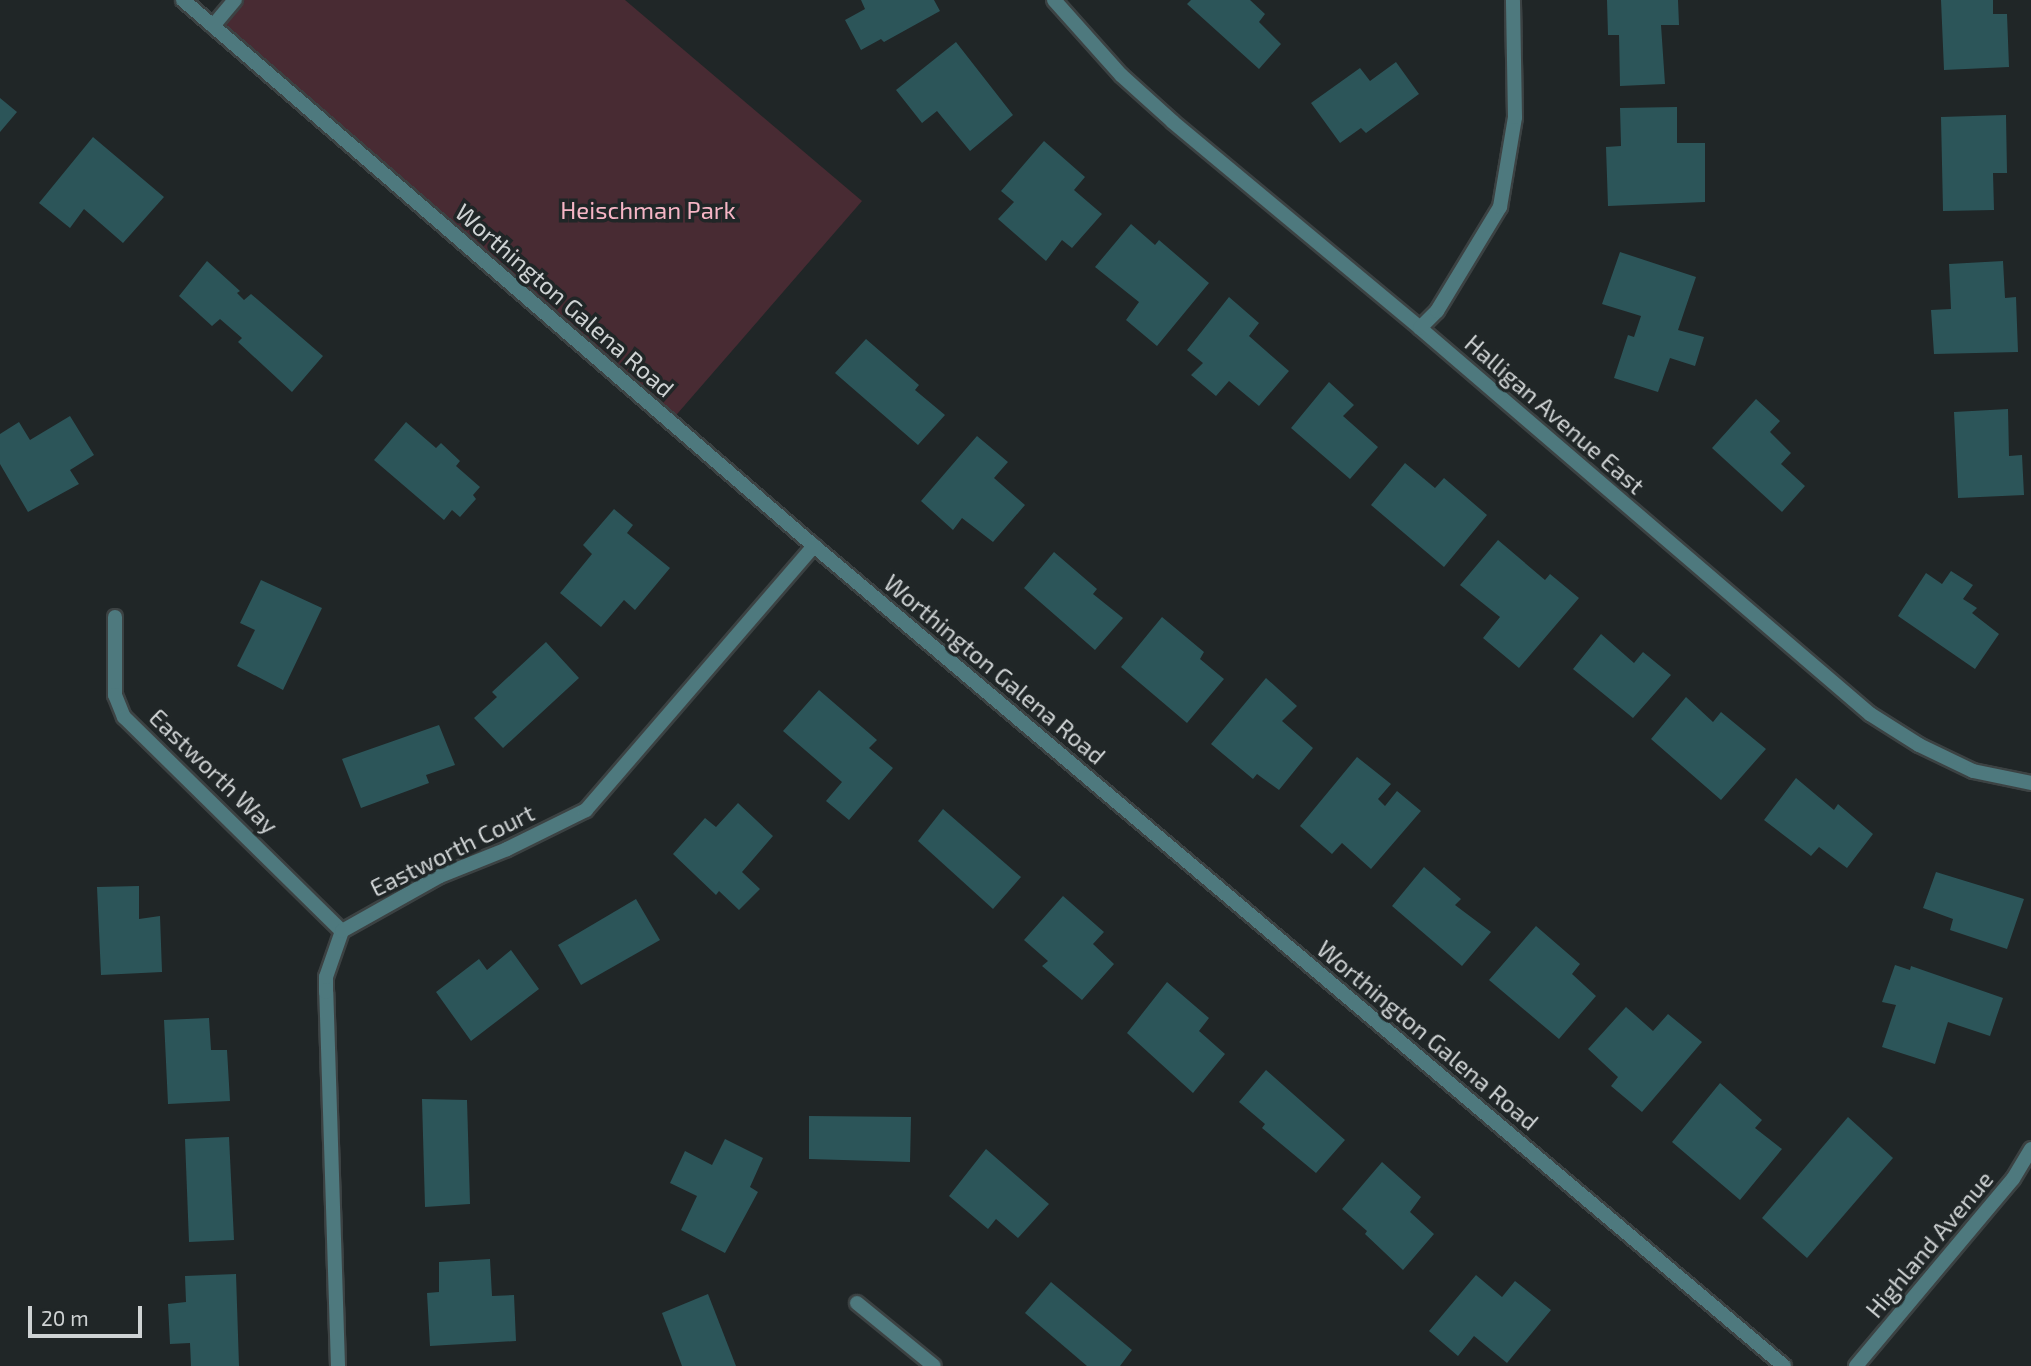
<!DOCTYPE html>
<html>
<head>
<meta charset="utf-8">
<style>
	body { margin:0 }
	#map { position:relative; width:2031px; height:1366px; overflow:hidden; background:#202627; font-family:"Exo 2",sans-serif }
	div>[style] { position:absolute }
	.green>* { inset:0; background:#482b33 }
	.building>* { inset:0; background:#2c5559 }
	.roads { filter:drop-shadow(2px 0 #3c4243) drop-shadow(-2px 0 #3c4243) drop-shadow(0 2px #3c4243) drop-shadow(0 -2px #3c4243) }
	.minor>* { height:14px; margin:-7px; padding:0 7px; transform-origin:7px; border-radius:7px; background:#4e797e }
	.tertiary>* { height:14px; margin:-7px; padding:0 7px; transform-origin:7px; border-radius:7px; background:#4e797e }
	span { translate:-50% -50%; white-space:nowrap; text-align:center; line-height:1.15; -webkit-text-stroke:7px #202627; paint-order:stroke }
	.park-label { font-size:24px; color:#f5b5c5 }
	.street-label { font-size:24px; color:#cfd3d4 }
	.scale { position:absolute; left:28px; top:1306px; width:114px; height:32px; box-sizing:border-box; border:4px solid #cfd3d4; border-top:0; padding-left:9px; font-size:21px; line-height:24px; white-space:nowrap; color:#cfd3d4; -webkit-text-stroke:5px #202627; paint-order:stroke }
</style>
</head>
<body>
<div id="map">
	<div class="green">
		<i style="clip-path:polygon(235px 0,625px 0,862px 201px,671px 421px,213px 26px)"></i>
	</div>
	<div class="building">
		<i style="clip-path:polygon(861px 0,934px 0,940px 11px,884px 42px,881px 39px,861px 50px,845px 20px,865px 9px)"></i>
		<i style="clip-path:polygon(1191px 0,1250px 0,1265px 14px,1259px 22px,1281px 44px,1259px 69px,1187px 4px)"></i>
		<i style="clip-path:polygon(1607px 0,1678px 0,1679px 25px,1661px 25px,1665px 84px,1620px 86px,1619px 35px,1608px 35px)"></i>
		<i style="clip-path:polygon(1941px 0,1993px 0,1993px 14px,2007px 14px,2009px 67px,1944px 70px)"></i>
		<i style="clip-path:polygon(956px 42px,1013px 115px,970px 151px,937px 111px,922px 123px,896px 90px)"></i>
		<i style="clip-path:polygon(1396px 62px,1419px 94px,1366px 133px,1361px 128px,1340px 143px,1311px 103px,1360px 68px,1370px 81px)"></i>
		<i style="clip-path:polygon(0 98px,17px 112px,0 132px)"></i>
		<i style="clip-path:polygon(1677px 107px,1677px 143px,1705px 143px,1705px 202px,1608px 206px,1606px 147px,1621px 146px,1620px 108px)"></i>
		<i style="clip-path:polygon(2006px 115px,2007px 173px,1993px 173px,1994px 210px,1943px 211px,1941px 117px)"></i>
		<i style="clip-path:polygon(93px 137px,164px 197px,123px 243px,84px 209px,70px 228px,39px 203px)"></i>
		<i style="clip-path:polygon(1044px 141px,1085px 177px,1074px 190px,1102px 214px,1072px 248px,1062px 240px,1046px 261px,998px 219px,1014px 202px,1001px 191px)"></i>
		<i style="clip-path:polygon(1131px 224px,1155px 245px,1159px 240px,1209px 283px,1157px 346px,1126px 320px,1139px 302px,1095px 267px)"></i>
		<i style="clip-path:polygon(1620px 252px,1696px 277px,1678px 330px,1704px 337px,1695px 366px,1670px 358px,1658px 392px,1614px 378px,1628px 335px,1634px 337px,1641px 316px,1602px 304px)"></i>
		<i style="clip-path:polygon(207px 261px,240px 291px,237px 293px,244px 300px,251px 294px,323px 356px,292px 392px,238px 342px,242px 338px,220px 319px,212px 326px,179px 296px)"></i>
		<i style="clip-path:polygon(2003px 261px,2005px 298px,2016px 297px,2018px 352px,1934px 354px,1931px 310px,1951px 309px,1949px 264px)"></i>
		<i style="clip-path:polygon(1229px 297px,1259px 323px,1249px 336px,1289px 371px,1259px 406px,1229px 381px,1216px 396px,1191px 375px,1203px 363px,1187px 350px)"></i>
		<i style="clip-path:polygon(866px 339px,919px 385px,915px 390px,945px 415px,918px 445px,835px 373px)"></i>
		<i style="clip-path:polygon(1329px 382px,1354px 405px,1343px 416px,1378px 447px,1350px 479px,1291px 428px)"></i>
		<i style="clip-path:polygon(1756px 399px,1780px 421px,1770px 432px,1791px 453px,1781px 464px,1805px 486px,1782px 512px,1712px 448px)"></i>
		<i style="clip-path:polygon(2008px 409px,2009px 456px,2022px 455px,2024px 495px,1958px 498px,1954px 412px)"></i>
		<i style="clip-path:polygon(70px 416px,94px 455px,70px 470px,79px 484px,28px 512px,0 464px,0 434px,19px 422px,30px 440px)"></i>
		<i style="clip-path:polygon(406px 422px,436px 448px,441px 443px,460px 461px,456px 466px,480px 487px,473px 495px,476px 499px,460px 517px,452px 510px,444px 520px,374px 460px)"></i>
		<i style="clip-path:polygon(977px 436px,1008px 462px,994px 478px,1025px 505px,993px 542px,962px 518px,953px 530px,921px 501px)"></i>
		<i style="clip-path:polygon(1405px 463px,1435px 488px,1444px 478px,1487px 515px,1444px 567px,1371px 505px)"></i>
		<i style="clip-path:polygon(614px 509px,633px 525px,627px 533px,670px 568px,635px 610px,624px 600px,601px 627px,560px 593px,592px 554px,583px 545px)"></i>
		<i style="clip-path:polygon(1498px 540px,1545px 580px,1550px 574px,1579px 598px,1519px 668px,1483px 638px,1500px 617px,1460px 585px)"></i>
		<i style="clip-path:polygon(1054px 552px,1097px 589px,1093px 594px,1123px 618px,1095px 650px,1024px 588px)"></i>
		<i style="clip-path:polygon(1951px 571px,1973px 585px,1963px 599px,1977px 608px,1972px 613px,1999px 634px,1975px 669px,1898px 616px,1926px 573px,1942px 584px)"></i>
		<i style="clip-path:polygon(261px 580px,322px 608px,283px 690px,237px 666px,255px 630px,240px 623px)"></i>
		<i style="clip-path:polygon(1162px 617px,1204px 652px,1200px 659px,1224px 679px,1187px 723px,1121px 667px)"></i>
		<i style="clip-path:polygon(1601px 634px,1634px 663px,1643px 652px,1671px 675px,1633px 718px,1573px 669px)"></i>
		<i style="clip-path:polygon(546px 642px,579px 678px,503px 748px,474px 718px,497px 697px,492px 692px)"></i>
		<i style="clip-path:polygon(1266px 678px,1297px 706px,1282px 721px,1313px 748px,1279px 790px,1257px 774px,1253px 779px,1211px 744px)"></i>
		<i style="clip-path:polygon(819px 690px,877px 740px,869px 748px,893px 768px,849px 820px,826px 801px,842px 782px,783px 731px)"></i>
		<i style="clip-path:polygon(1686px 697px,1713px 722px,1721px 712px,1766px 749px,1721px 800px,1651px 739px)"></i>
		<i style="clip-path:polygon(439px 725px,455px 765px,426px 775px,429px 783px,361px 808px,342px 759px)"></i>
		<i style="clip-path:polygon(1357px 757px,1391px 784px,1378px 799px,1385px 806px,1397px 791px,1421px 811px,1371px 869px,1342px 843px,1332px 854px,1300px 826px)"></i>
		<i style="clip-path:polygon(1796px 778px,1834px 810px,1838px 804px,1873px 834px,1847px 868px,1819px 847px,1811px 856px,1764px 820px)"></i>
		<i style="clip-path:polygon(738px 803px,773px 836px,742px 872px,760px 889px,739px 910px,719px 891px,716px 895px,673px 854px,705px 818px,716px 827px)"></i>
		<i style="clip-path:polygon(943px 809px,1021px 877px,993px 909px,918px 841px)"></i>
		<i style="clip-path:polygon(1424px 867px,1461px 899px,1455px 905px,1491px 932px,1462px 966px,1392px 906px)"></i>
		<i style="clip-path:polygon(1936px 872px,2024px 899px,2007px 949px,1950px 930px,1953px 919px,1923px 908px)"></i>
		<i style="clip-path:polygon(139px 886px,139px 919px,160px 916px,162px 972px,101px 975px,97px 887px)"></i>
		<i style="clip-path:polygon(1063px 896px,1104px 932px,1093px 944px,1114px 964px,1082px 1000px,1042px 966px,1048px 961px,1024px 940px)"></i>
		<i style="clip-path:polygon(636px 899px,660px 940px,581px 985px,558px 945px)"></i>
		<i style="clip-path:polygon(1536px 926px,1580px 964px,1572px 974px,1596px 996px,1559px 1039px,1489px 980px)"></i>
		<i style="clip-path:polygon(511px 950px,539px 989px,471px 1041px,436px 992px,479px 959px,487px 970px)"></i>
		<i style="clip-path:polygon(1895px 965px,1910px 970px,1911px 966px,2003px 998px,1990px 1036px,1948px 1022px,1935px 1064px,1882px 1047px,1896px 1005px,1882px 1002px)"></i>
		<i style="clip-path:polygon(1167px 982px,1209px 1018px,1199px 1031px,1225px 1054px,1193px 1093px,1127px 1033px)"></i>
		<i style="clip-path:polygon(1626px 1007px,1653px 1031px,1668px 1014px,1702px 1042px,1642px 1112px,1611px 1086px,1618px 1077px,1588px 1049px)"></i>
		<i style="clip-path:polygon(209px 1018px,211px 1050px,227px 1050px,230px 1101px,168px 1104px,164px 1020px)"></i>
		<i style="clip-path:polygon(1266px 1070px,1345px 1140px,1316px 1173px,1262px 1128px,1265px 1124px,1239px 1102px)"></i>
		<i style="clip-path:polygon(1720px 1083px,1762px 1120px,1755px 1128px,1782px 1149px,1740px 1200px,1672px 1142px)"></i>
		<i style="clip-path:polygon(422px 1099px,467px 1100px,470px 1204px,425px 1207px)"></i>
		<i style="clip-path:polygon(809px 1116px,911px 1117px,910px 1162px,809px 1159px)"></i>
		<i style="clip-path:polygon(1848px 1117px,1893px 1158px,1807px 1258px,1762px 1218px)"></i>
		<i style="clip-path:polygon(229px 1137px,234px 1240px,189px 1242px,185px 1139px)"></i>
		<i style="clip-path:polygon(725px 1139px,763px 1158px,750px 1187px,758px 1192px,725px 1253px,681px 1230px,697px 1196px,670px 1183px,685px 1151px,712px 1165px)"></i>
		<i style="clip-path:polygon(986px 1149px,1049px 1204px,1018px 1238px,996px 1219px,988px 1229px,949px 1196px)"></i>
		<i style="clip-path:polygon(1382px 1162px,1421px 1197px,1410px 1212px,1434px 1234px,1403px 1270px,1365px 1234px,1367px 1231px,1342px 1209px)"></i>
		<i style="clip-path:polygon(490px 1259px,492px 1296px,514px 1295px,516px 1341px,430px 1346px,427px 1293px,439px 1292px,439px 1262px)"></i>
		<i style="clip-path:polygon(236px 1274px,239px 1366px,191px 1366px,190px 1343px,170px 1344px,168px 1304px,186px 1302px,185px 1276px)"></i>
		<i style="clip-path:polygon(1476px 1275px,1502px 1297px,1515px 1281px,1551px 1310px,1507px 1363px,1474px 1336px,1458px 1356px,1429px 1331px)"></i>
		<i style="clip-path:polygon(1051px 1282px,1132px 1350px,1120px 1366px,1087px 1366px,1025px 1313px)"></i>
		<i style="clip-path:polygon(708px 1294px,736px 1366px,682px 1366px,662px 1313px)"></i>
	</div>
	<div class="roads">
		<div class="minor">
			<i style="left:1054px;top:0;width:101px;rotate:48.2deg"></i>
			<i style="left:1121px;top:75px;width:70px;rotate:42.1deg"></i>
			<i style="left:1173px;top:122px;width:322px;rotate:39.8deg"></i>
			<i style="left:1420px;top:328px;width:593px;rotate:40.62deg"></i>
			<i style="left:1870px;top:714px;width:58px;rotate:32.3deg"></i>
			<i style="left:1919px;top:745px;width:60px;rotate:25.7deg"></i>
			<i style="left:1973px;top:771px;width:59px;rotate:11.7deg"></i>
			<i style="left:213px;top:26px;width:34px;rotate:-50deg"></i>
			<i style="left:1420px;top:328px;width:24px;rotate:-45deg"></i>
			<i style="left:1437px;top:311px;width:122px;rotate:-58.8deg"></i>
			<i style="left:1500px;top:207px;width:91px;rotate:-80.5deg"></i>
			<i style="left:1515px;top:117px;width:117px;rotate:-91deg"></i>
			<i style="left:115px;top:617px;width:78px;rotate:90deg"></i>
			<i style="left:115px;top:695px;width:24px;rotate:68deg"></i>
			<i style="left:124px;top:717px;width:305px;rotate:44.5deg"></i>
			<i style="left:857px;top:1303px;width:99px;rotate:39.3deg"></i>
			<i style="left:338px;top:1366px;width:374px;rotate:-91.8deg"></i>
			<i style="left:326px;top:992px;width:15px;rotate:-90deg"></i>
			<i style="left:326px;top:977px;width:49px;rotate:-70.8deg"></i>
			<i style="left:342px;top:931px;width:112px;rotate:-29.3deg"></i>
			<i style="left:440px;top:876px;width:72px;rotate:-21.9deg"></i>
			<i style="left:507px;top:849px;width:88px;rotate:-26.3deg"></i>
			<i style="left:586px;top:810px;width:349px;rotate:-49.2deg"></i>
			<i style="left:1856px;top:1366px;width:244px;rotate:-50deg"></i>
			<i style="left:2013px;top:1179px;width:35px;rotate:-59deg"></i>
		</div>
		<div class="tertiary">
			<i style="left:183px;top:0;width:834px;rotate:40.87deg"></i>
			<i style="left:814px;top:546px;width:1270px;rotate:40.21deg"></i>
		</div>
	</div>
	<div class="park-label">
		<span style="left:648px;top:210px">Heischman Park</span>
	</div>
	<div class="street-label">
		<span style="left:565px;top:300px;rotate:41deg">Worthington Galena Road</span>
		<span style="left:1555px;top:414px;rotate:41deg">Halligan Avenue East</span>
		<span style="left:995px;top:669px;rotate:40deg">Worthington Galena Road</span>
		<span style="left:214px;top:771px;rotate:44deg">Eastworth Way</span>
		<span style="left:452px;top:850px;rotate:-26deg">Eastworth Court</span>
		<span style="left:1428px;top:1035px;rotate:40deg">Worthington Galena Road</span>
		<span style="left:1929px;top:1244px;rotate:-50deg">Highland Avenue</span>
	</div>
	<div class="scale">20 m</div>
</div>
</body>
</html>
